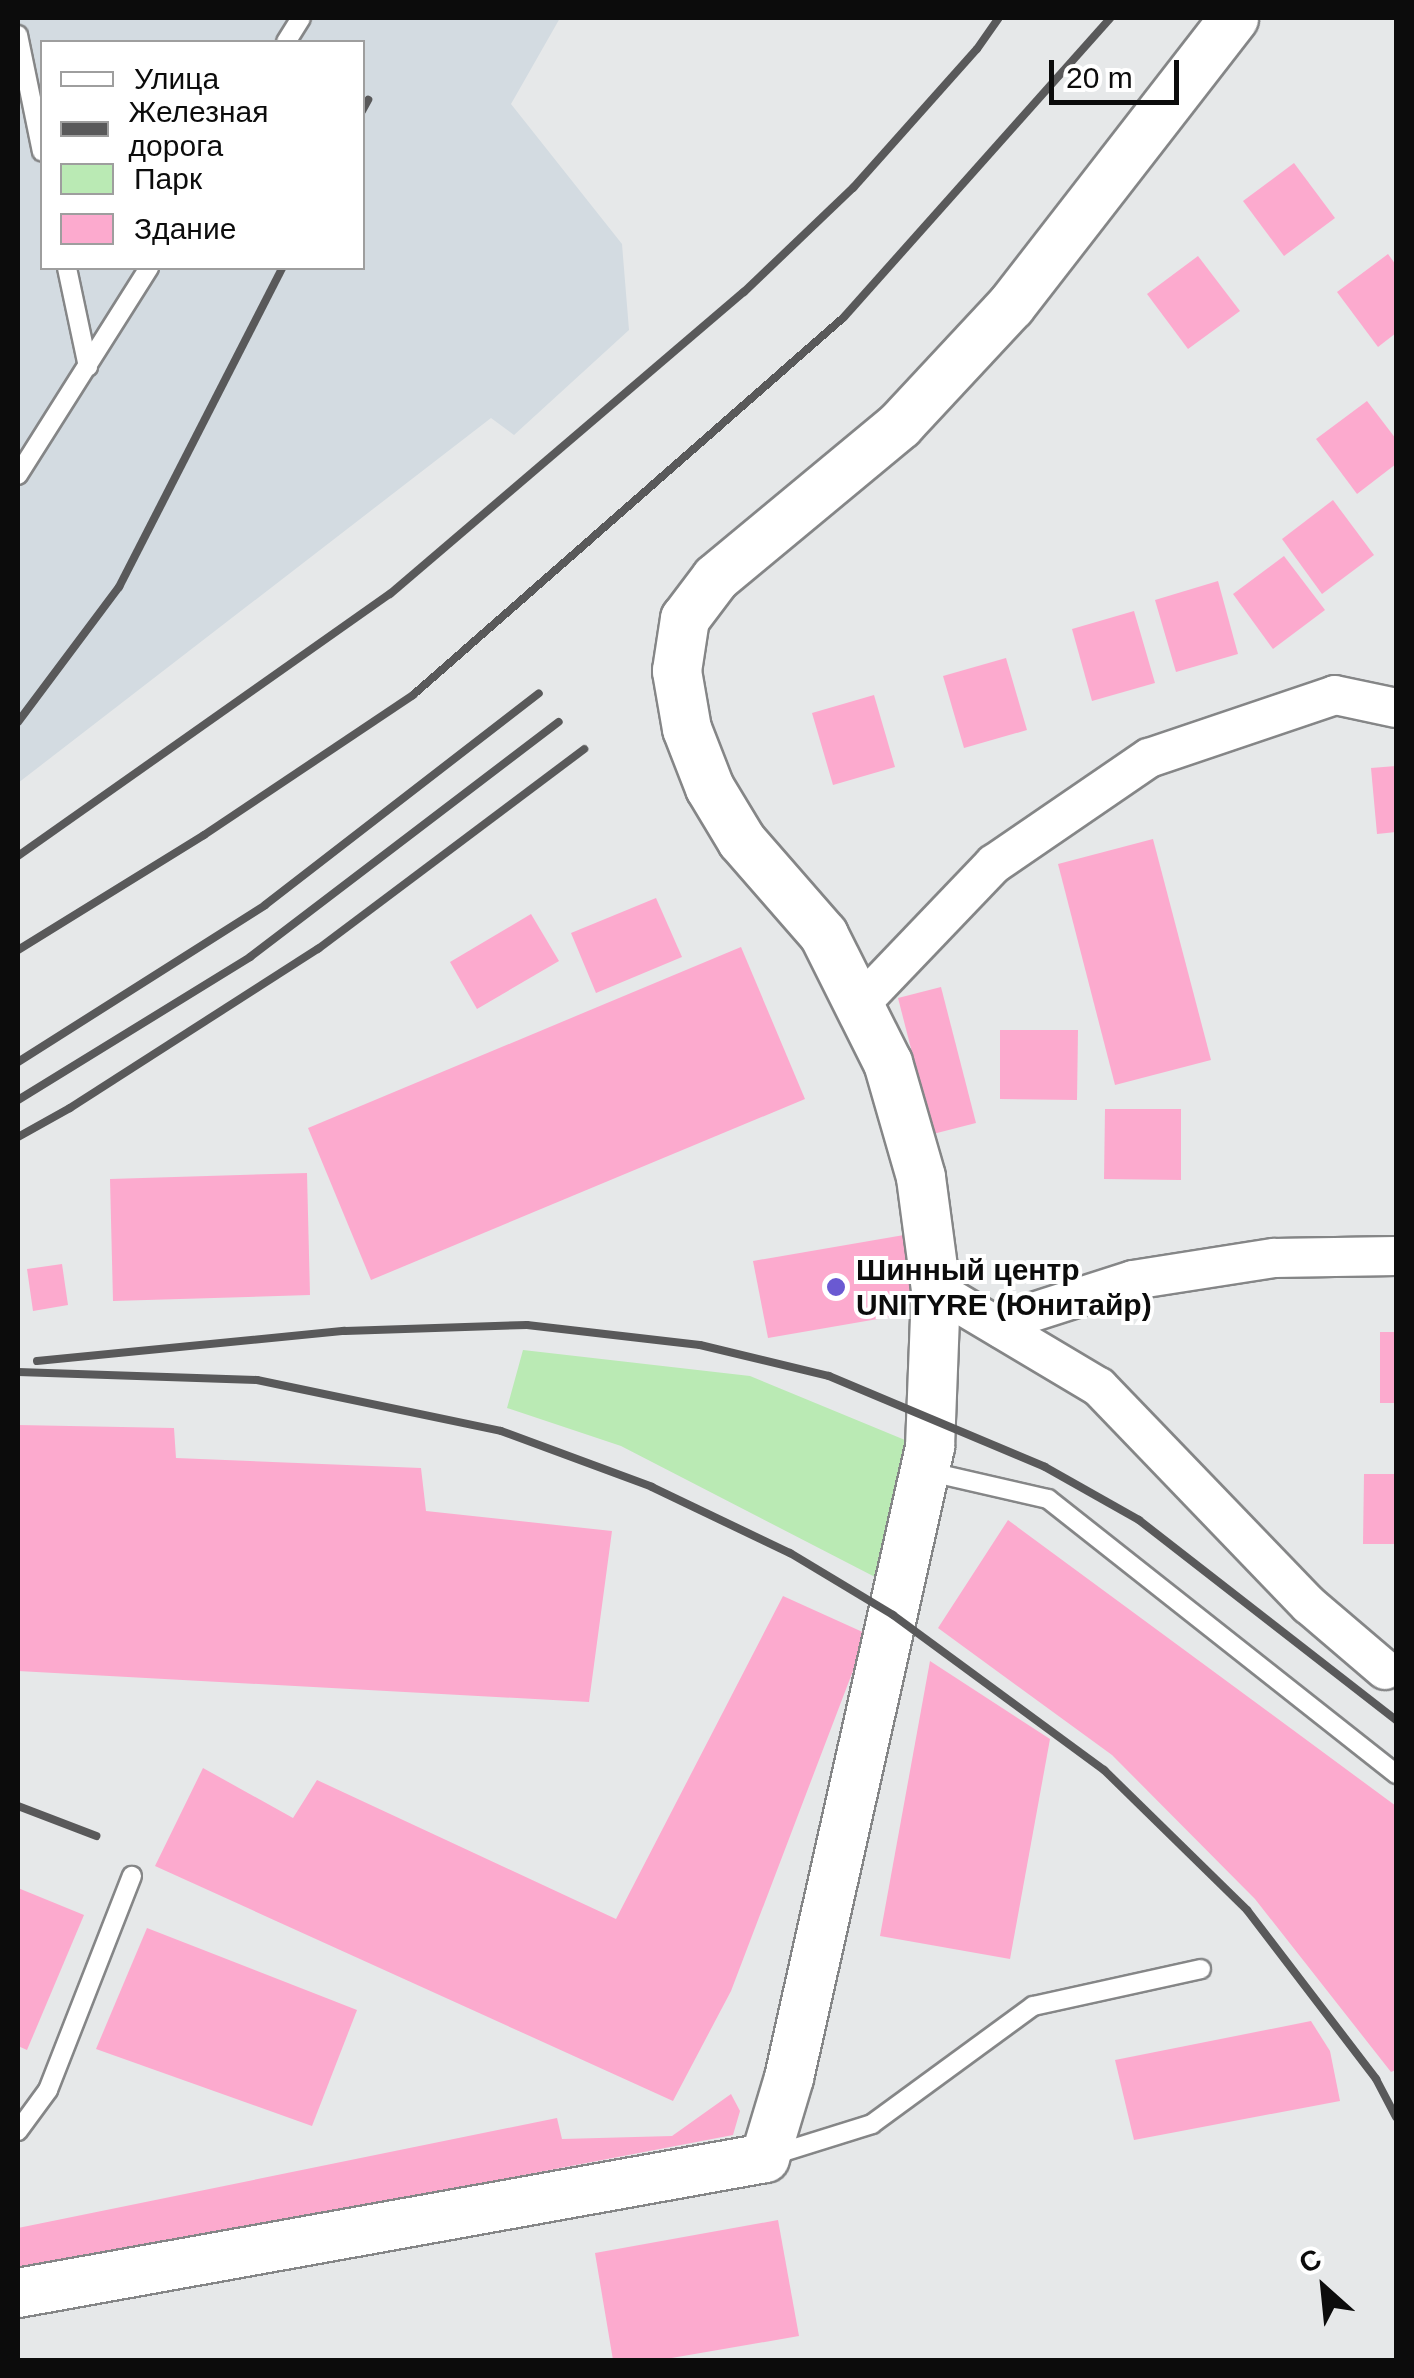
<!DOCTYPE html>
<html>
<head>
<meta charset="utf-8">
<style>
	body { margin:0 }
	#map { position:relative; width:1414px; height:2378px; overflow:hidden; background:#e6e8e9; font-family:Helvetica,sans-serif }
	div>[style] { position:absolute }
	.built>* { inset:0; background:#d3dbe1 }
	.green>* { inset:0; background:#baeab4 }
	.building>* { inset:0; background:#fcaace }
	.roads { filter:drop-shadow(2px 0 #858687) drop-shadow(-2px 0 #858687) drop-shadow(0 2px #858687) drop-shadow(0 -2px #858687) }
	.service>* { height:18px; margin:-9px; padding:0 9px; transform-origin:9px; border-radius:9px; background:#fff }
	.minor>* { height:38px; margin:-19px; padding:0 19px; transform-origin:19px; border-radius:19px; background:#fff }
	.tertiary>* { height:48px; margin:-24px; padding:0 24px; transform-origin:24px; border-radius:24px; background:#fff }
	.rail>* { height:8px; margin:-4px; padding:0 4px; transform-origin:4px; border-radius:4px; background:#59595a }
	.dots>* { width:28px; height:28px; translate:-50% -50%; box-sizing:border-box; border:5px solid #fff; border-radius:50% }
	span { translate:-50% -50%; white-space:nowrap; text-align:center; line-height:1.15; -webkit-text-stroke:8px #fff; paint-order:stroke }
	.poi-label { font-size:30px; color:#0c0c0c; font-weight:700 }
	.left { translate:0 -50%; text-align:left }
	.frame { position:absolute; inset:0; border:20px solid #0c0c0c; pointer-events:none }
	.legend { position:absolute; left:40px; top:40px; width:325px; height:230px; box-sizing:border-box; background:#fff; border:2px solid #9e9e9e; margin:0; padding:12px 18px; list-style:none; font-size:30px; color:#0c0c0c }
	.legend li { display:flex; align-items:center; gap:20px; height:50px }
	.legend b { width:50px; border:2px solid #9e9e9e }
	.north { position:absolute; left:1274px; top:2238px; width:100px; height:100px; -webkit-text-stroke:8px #fff; paint-order:stroke; rotate:333deg; font-size:28px; font-weight:700; line-height:40px; text-align:center; color:#0c0c0c }
	.north::after { content:''; display:block; margin:auto; width:35px; height:45px; background:#0c0c0c; clip-path:polygon(50% 0,100% 100%,50% 72%,0 100%) }
	.scale { position:absolute; left:1049px; top:60px; width:130px; height:45px; box-sizing:border-box; border:5px solid #0c0c0c; border-top:0; padding-left:12px; font-size:30px; line-height:35px; white-space:nowrap; color:#0c0c0c; -webkit-text-stroke:8px #fff; paint-order:stroke }
</style>
</head>
<body>
<div id="map">
	<div class="built">
		<i style="clip-path:polygon(evenodd,18px 18px,560px 18px,511px 104px,622px 244px,629px 330px,514px 435px,491px 418px,18px 783px,18px 18px,42px 42px,362px 42px,362px 268px,42px 268px,42px 42px)"></i>
	</div>
	<div class="green">
		<i style="clip-path:polygon(523px 1350px,750px 1376px,905px 1440px,875px 1577px,621px 1446px,507px 1408px)"></i>
	</div>
	<div class="building">
		<i style="clip-path:polygon(1294px 163px,1335px 218px,1284px 256px,1243px 201px)"></i>
		<i style="clip-path:polygon(1388px 254px,1396px 265px,1396px 333px,1378px 347px,1337px 292px)"></i>
		<i style="clip-path:polygon(1198px 256px,1240px 311px,1188px 349px,1147px 294px)"></i>
		<i style="clip-path:polygon(1367px 401px,1396px 439px,1396px 464px,1357px 494px,1316px 439px)"></i>
		<i style="clip-path:polygon(1333px 500px,1374px 555px,1322px 594px,1282px 539px)"></i>
		<i style="clip-path:polygon(1284px 556px,1325px 610px,1273px 649px,1233px 594px)"></i>
		<i style="clip-path:polygon(1218px 581px,1238px 654px,1176px 672px,1155px 600px)"></i>
		<i style="clip-path:polygon(1134px 611px,1155px 683px,1092px 701px,1072px 629px)"></i>
		<i style="clip-path:polygon(1006px 658px,1027px 730px,964px 748px,943px 676px)"></i>
		<i style="clip-path:polygon(874px 695px,895px 767px,833px 785px,812px 713px)"></i>
		<i style="clip-path:polygon(1396px 766px,1396px 832px,1377px 834px,1371px 768px)"></i>
		<i style="clip-path:polygon(1153px 839px,1211px 1060px,1115px 1085px,1058px 864px)"></i>
		<i style="clip-path:polygon(656px 898px,682px 957px,596px 993px,571px 933px)"></i>
		<i style="clip-path:polygon(531px 914px,559px 961px,477px 1009px,450px 962px)"></i>
		<i style="clip-path:polygon(741px 947px,805px 1099px,371px 1280px,308px 1128px)"></i>
		<i style="clip-path:polygon(941px 987px,976px 1123px,933px 1134px,898px 998px)"></i>
		<i style="clip-path:polygon(1000px 1030px,1078px 1030px,1077px 1100px,1000px 1099px)"></i>
		<i style="clip-path:polygon(1105px 1109px,1181px 1109px,1181px 1180px,1104px 1179px)"></i>
		<i style="clip-path:polygon(307px 1173px,310px 1295px,113px 1301px,110px 1179px)"></i>
		<i style="clip-path:polygon(904px 1235px,918px 1312px,768px 1338px,753px 1261px)"></i>
		<i style="clip-path:polygon(62px 1264px,68px 1305px,33px 1311px,27px 1269px)"></i>
		<i style="clip-path:polygon(1380px 1332px,1396px 1332px,1396px 1403px,1380px 1403px)"></i>
		<i style="clip-path:polygon(18px 1425px,174px 1428px,176px 1458px,421px 1468px,426px 1511px,612px 1531px,589px 1702px,18px 1671px)"></i>
		<i style="clip-path:polygon(1364px 1474px,1396px 1474px,1396px 1544px,1363px 1544px)"></i>
		<i style="clip-path:polygon(1008px 1520px,1396px 1806px,1396px 2070px,1391px 2072px,1255px 1899px,1112px 1755px,938px 1628px)"></i>
		<i style="clip-path:polygon(783px 1596px,867px 1634px,731px 1991px,673px 2101px,155px 1866px,203px 1768px,293px 1818px,317px 1780px,616px 1919px)"></i>
		<i style="clip-path:polygon(930px 1661px,1050px 1739px,1010px 1959px,880px 1936px)"></i>
		<i style="clip-path:polygon(18px 1888px,84px 1915px,27px 2050px,18px 2046px)"></i>
		<i style="clip-path:polygon(147px 1928px,357px 2010px,312px 2126px,96px 2049px)"></i>
		<i style="clip-path:polygon(1311px 2021px,1330px 2051px,1340px 2101px,1134px 2140px,1115px 2060px)"></i>
		<i style="clip-path:polygon(731px 2094px,740px 2111px,733px 2135px,18px 2272px,18px 2228px,557px 2118px,562px 2139px,672px 2136px)"></i>
		<i style="clip-path:polygon(778px 2220px,799px 2336px,660px 2360px,613px 2360px,595px 2253px)"></i>
	</div>
	<div class="roads">
		<div class="service">
			<i style="left:18px;top:35px;width:119px;rotate:78.4deg"></i>
			<i style="left:286px;top:42px;width:28px;rotate:-58deg"></i>
			<i style="left:67px;top:268px;width:101px;rotate:78deg"></i>
			<i style="left:18px;top:475px;width:245px;rotate:-57.7deg"></i>
			<i style="left:926px;top:1471px;width:125px;rotate:12.9deg"></i>
			<i style="left:1048px;top:1499px;width:444px;rotate:38.3deg"></i>
			<i style="left:18px;top:2131px;width:51px;rotate:-53.8deg"></i>
			<i style="left:48px;top:2090px;width:230px;rotate:-68.6deg"></i>
			<i style="left:770px;top:2156px;width:107px;rotate:-17.4deg"></i>
			<i style="left:872px;top:2124px;width:200px;rotate:-36.2deg"></i>
			<i style="left:1033px;top:2006px;width:172px;rotate:-12.4deg"></i>
		</div>
		<div class="minor">
			<i style="left:860px;top:1004px;width:194px;rotate:-46.3deg"></i>
			<i style="left:994px;top:864px;width:188px;rotate:-34.4deg"></i>
			<i style="left:1149px;top:758px;width:196px;rotate:-18.7deg"></i>
			<i style="left:1335px;top:695px;width:62px;rotate:12deg"></i>
			<i style="left:936px;top:1290px;width:190px;rotate:30.8deg"></i>
			<i style="left:1099px;top:1387px;width:303px;rotate:46.1deg"></i>
			<i style="left:1309px;top:1605px;width:100px;rotate:40.5deg"></i>
			<i style="left:1002px;top:1329px;width:32px;rotate:-30deg"></i>
			<i style="left:1030px;top:1313px;width:108px;rotate:-17.8deg"></i>
			<i style="left:1133px;top:1280px;width:143px;rotate:-8.9deg"></i>
			<i style="left:1274px;top:1258px;width:122px;rotate:-0.9deg"></i>
		</div>
		<div class="tertiary">
			<i style="left:18px;top:2293px;width:759px;rotate:-10.24deg"></i>
			<i style="left:765px;top:2158px;width:84px;rotate:-73.3deg"></i>
			<i style="left:789px;top:2078px;width:647px;rotate:-77.4deg"></i>
			<i style="left:930px;top:1447px;width:157px;rotate:-87.8deg"></i>
			<i style="left:936px;top:1290px;width:114px;rotate:-97.6deg"></i>
			<i style="left:921px;top:1177px;width:119px;rotate:-106.1deg"></i>
			<i style="left:888px;top:1063px;width:143px;rotate:-116.6deg"></i>
			<i style="left:824px;top:935px;width:125px;rotate:-131.1deg"></i>
			<i style="left:742px;top:841px;width:62px;rotate:-121.1deg"></i>
			<i style="left:710px;top:788px;width:63px;rotate:-111.3deg"></i>
			<i style="left:687px;top:729px;width:59px;rotate:-99.8deg"></i>
			<i style="left:677px;top:671px;width:53px;rotate:-81.3deg"></i>
			<i style="left:685px;top:619px;width:51px;rotate:-52.9deg"></i>
			<i style="left:716px;top:578px;width:239px;rotate:-39.7deg"></i>
			<i style="left:900px;top:425px;width:163px;rotate:-47deg"></i>
			<i style="left:1011px;top:306px;width:364px;rotate:-52.2deg"></i>
		</div>
	</div>
	<div class="rail">
		<i style="left:362px;top:111px;width:13px;rotate:-61deg"></i>
		<i style="left:18px;top:722px;width:169px;rotate:-53.2deg"></i>
		<i style="left:119px;top:587px;width:358px;rotate:-62.9deg"></i>
		<i style="left:18px;top:856px;width:455px;rotate:-35.2deg"></i>
		<i style="left:390px;top:594px;width:465px;rotate:-40.5deg"></i>
		<i style="left:744px;top:292px;width:151px;rotate:-43.7deg"></i>
		<i style="left:853px;top:188px;width:186px;rotate:-48.3deg"></i>
		<i style="left:977px;top:49px;width:38px;rotate:-55deg"></i>
		<i style="left:18px;top:950px;width:219px;rotate:-31.7deg"></i>
		<i style="left:204px;top:835px;width:252px;rotate:-33.8deg"></i>
		<i style="left:413px;top:695px;width:573px;rotate:-41.25deg"></i>
		<i style="left:844px;top:317px;width:400px;rotate:-48.3deg"></i>
		<i style="left:18px;top:1062px;width:293px;rotate:-32.4deg"></i>
		<i style="left:265px;top:905px;width:346px;rotate:-37.7deg"></i>
		<i style="left:18px;top:1100px;width:273px;rotate:-31.6deg"></i>
		<i style="left:250px;top:957px;width:388px;rotate:-37.3deg"></i>
		<i style="left:18px;top:1137px;width:60px;rotate:-29.1deg"></i>
		<i style="left:70px;top:1108px;width:295px;rotate:-32.7deg"></i>
		<i style="left:318px;top:949px;width:333px;rotate:-36.9deg"></i>
		<i style="left:37px;top:1361px;width:309px;rotate:-5.6deg"></i>
		<i style="left:345px;top:1331px;width:182px;rotate:-1.9deg"></i>
		<i style="left:527px;top:1325px;width:174px;rotate:6.6deg"></i>
		<i style="left:700px;top:1345px;width:133px;rotate:13.5deg"></i>
		<i style="left:829px;top:1376px;width:234px;rotate:22.8deg"></i>
		<i style="left:1045px;top:1467px;width:108px;rotate:29.4deg"></i>
		<i style="left:1139px;top:1520px;width:326px;rotate:37.9deg"></i>
		<i style="left:18px;top:1372px;width:239px;rotate:1.9deg"></i>
		<i style="left:257px;top:1380px;width:249px;rotate:11.8deg"></i>
		<i style="left:501px;top:1431px;width:161px;rotate:20.3deg"></i>
		<i style="left:652px;top:1487px;width:153px;rotate:25.6deg"></i>
		<i style="left:790px;top:1553px;width:120px;rotate:31deg"></i>
		<i style="left:893px;top:1615px;width:262px;rotate:36.3deg"></i>
		<i style="left:1104px;top:1770px;width:200px;rotate:44.4deg"></i>
		<i style="left:1247px;top:1910px;width:213px;rotate:52.6deg"></i>
		<i style="left:1376px;top:2079px;width:43px;rotate:62.2deg"></i>
		<i style="left:18px;top:1806px;width:84px;rotate:21deg"></i>
	</div>
	<div class="dots">
		<i style="left:836px;top:1287px;background:#6a59d2"></i>
	</div>
	<div class="poi-label">
		<span class="left" style="left:856px;top:1287px">Шинный центр<br>UNITYRE (Юнитайр)</span>
	</div>
	<div class="frame"></div>
	<ul class="legend">
	<li><b style="height:12px;background:#fff"></b>Улица</li>
	<li><b style="height:12px;background:#59595a"></b>Железная дорога</li>
	<li><b style="height:28px;background:#baeab4"></b>Парк</li>
	<li><b style="height:28px;background:#fcaace"></b>Здание</li>
	</ul>
	<div class="north">С</div>
	<div class="scale">20 m</div>
</div>
</body>
</html>
